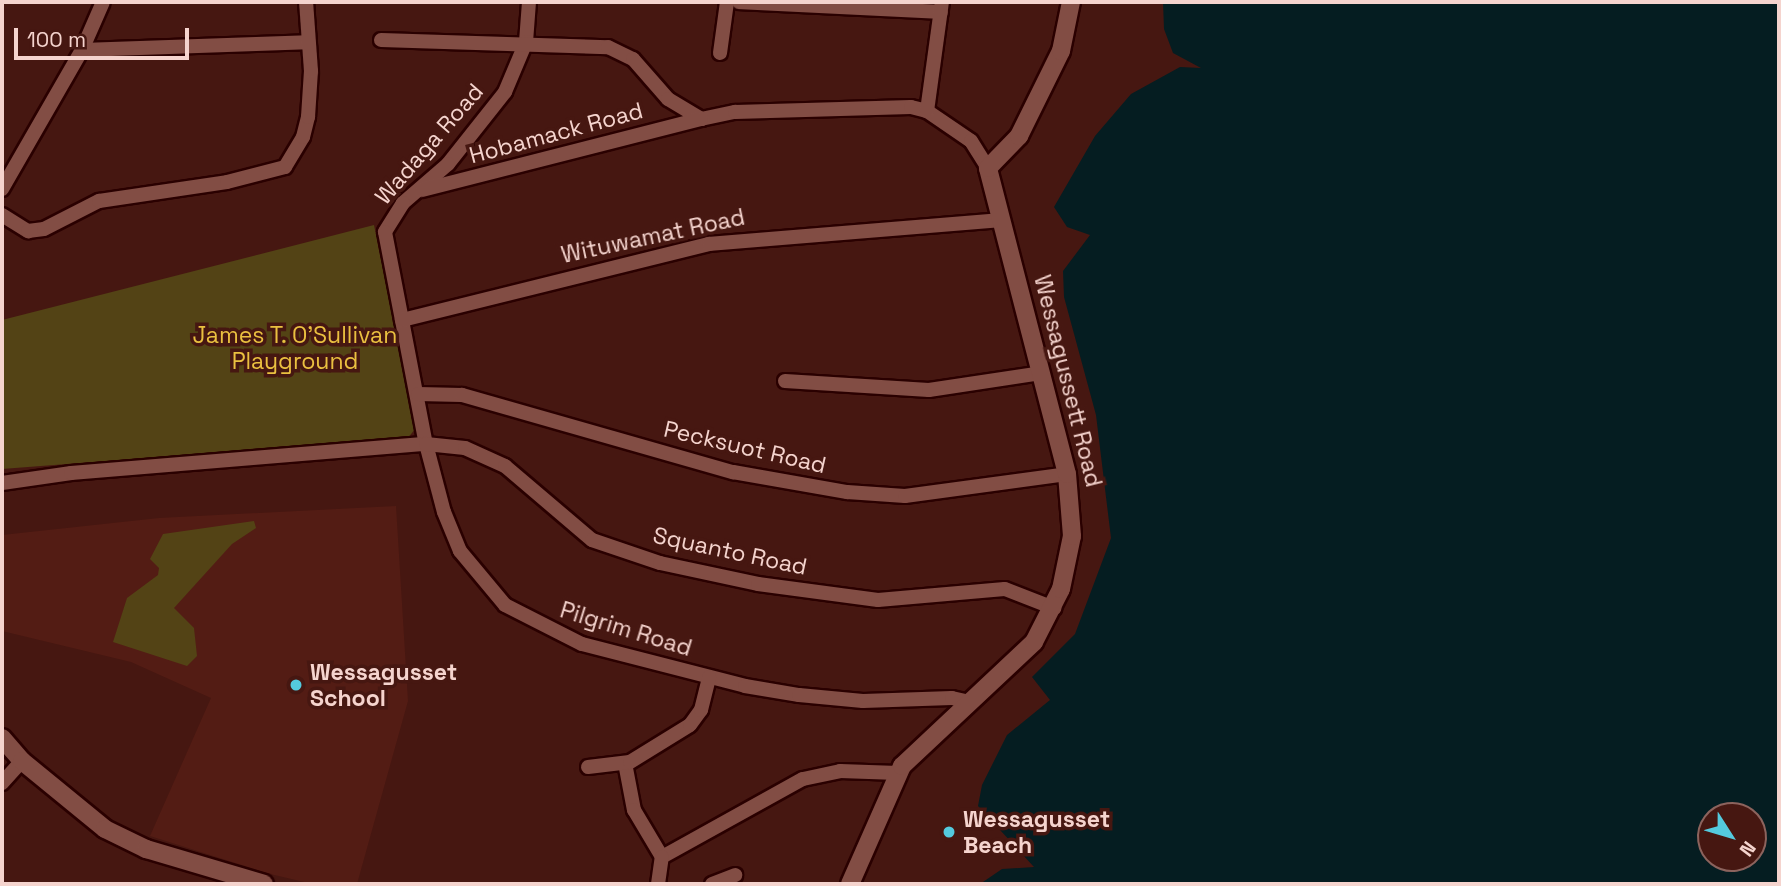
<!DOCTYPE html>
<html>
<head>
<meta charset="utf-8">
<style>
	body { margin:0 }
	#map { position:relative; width:1781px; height:886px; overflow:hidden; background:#461711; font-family:"Space Grotesk",sans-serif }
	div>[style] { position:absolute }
	.built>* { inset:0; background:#531c14 }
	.green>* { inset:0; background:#534315 }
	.water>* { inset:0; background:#051d21 }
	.roads { filter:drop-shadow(2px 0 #2a0000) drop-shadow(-2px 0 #2a0000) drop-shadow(0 2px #2a0000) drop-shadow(0 -2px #2a0000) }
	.minor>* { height:14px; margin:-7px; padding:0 7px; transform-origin:7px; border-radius:7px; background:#824d44 }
	.tertiary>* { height:18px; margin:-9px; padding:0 9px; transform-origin:9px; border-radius:9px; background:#824d44 }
	.dots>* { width:19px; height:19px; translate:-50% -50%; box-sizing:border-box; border:4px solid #461711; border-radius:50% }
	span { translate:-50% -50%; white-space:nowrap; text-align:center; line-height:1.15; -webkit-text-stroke:7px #461711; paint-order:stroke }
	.street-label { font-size:23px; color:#f5d4ce }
	.park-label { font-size:23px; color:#eac040 }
	.poi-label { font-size:23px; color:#f5d4ce; font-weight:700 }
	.left { translate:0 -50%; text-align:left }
	.frame { position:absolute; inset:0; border:4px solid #f5d4ce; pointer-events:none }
	.north { position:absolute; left:1697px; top:802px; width:70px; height:70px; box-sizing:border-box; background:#461711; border:2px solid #8c635d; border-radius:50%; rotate:127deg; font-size:19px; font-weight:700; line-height:28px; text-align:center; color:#f5d4ce }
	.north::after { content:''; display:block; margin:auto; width:24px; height:32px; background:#54cade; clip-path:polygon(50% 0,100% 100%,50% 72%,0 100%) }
	.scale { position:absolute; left:14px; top:28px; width:175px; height:32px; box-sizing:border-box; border:4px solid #f5d4ce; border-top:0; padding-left:9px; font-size:21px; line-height:24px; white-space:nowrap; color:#f5d4ce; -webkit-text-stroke:5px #461711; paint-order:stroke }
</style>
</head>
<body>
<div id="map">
	<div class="built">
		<i style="clip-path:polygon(396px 506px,408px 701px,357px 884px,313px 884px,270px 874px,150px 836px,211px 698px,131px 662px,2px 631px,2px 535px,159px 518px)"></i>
	</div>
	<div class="green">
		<i style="clip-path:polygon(374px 225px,415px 429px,408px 438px,2px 469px,2px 320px)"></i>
		<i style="clip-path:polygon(254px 521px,256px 528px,232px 544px,174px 608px,194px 628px,197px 656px,187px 666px,113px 642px,127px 598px,158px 575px,159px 568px,150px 559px,163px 534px)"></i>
	</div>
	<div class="water">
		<i style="clip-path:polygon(evenodd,1163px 2px,1779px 2px,1779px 884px,980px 884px,1002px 869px,1034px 867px,978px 806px,982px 785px,1007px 735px,1050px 700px,1032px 677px,1075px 634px,1111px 538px,1096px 415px,1064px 297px,1063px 271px,1090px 235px,1067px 227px,1054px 207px,1095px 136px,1131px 94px,1180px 67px,1201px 68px,1173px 53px,1164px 29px,1163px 2px,1711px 816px,1753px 816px,1753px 858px,1711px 858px,1711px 816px)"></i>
	</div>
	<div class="roads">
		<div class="minor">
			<i style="left:529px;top:2px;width:40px;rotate:94.3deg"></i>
			<i style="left:526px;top:42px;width:54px;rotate:112.8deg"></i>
			<i style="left:505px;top:92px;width:92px;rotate:128.4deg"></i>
			<i style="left:448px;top:164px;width:60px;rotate:139.1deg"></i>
			<i style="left:403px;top:203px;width:34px;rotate:122deg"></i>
			<i style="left:385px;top:232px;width:216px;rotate:79.1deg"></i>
			<i style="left:426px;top:444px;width:70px;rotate:75.2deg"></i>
			<i style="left:444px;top:512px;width:42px;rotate:67.7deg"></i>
			<i style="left:460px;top:551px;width:70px;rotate:50.2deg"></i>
			<i style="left:505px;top:605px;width:86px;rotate:26.9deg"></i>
			<i style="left:582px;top:644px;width:168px;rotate:14.4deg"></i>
			<i style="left:745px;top:686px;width:55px;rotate:9.5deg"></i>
			<i style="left:799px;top:695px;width:64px;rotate:5.4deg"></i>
			<i style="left:863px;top:701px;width:89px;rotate:-1.9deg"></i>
			<i style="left:952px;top:698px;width:17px;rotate:13deg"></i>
			<i style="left:739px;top:2px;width:202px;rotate:2.8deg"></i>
			<i style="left:381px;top:40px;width:227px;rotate:1.8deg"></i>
			<i style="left:608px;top:47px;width:28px;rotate:26deg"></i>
			<i style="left:633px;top:59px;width:53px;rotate:48.8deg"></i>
			<i style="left:668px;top:99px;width:39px;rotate:31deg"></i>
			<i style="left:701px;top:119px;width:35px;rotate:-12deg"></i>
			<i style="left:735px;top:112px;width:176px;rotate:-1.6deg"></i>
			<i style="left:911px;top:107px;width:16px;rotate:14deg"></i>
			<i style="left:927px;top:111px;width:53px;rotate:34.3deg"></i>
			<i style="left:971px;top:141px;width:32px;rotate:58deg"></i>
			<i style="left:82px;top:50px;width:225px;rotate:-2deg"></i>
			<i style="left:720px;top:53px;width:51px;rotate:-82.2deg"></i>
			<i style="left:927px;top:111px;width:110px;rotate:-82.2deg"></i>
			<i style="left:2px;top:189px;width:160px;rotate:-60.1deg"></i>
			<i style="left:82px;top:50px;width:52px;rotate:-66.4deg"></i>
			<i style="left:422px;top:190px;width:288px;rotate:-14.3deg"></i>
			<i style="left:2px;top:215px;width:31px;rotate:32deg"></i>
			<i style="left:28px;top:231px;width:16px;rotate:-7deg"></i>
			<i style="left:44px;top:229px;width:62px;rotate:-27deg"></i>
			<i style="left:99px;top:201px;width:129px;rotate:-8.4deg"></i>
			<i style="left:227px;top:182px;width:60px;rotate:-14.5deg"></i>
			<i style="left:285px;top:167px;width:35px;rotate:-59deg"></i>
			<i style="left:303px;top:137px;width:21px;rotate:-76deg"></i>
			<i style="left:308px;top:117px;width:46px;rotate:-86.3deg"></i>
			<i style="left:311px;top:71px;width:69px;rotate:-94.1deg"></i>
			<i style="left:402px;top:320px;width:316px;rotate:-13.9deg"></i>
			<i style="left:709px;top:244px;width:293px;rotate:-4.7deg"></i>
			<i style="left:785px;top:381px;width:144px;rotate:3.6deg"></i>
			<i style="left:929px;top:390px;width:113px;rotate:-8.6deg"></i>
			<i style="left:418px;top:394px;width:44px;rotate:1.3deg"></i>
			<i style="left:462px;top:395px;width:282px;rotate:15.9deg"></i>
			<i style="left:733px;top:472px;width:116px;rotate:10deg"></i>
			<i style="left:847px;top:492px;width:58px;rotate:3.9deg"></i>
			<i style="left:905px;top:496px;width:163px;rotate:-7.7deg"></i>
			<i style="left:2px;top:483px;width:70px;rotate:-8.2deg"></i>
			<i style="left:71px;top:473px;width:356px;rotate:-4.7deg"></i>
			<i style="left:426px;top:444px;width:39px;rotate:6deg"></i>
			<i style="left:465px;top:448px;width:44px;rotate:24.2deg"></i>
			<i style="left:505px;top:466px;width:114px;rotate:40.4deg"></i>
			<i style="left:592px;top:540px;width:72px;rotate:18.7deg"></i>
			<i style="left:660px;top:563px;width:100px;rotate:12.1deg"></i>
			<i style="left:758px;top:584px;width:121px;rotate:7.6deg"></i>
			<i style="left:878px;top:600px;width:127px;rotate:-5deg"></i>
			<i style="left:1005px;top:589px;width:53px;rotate:21.2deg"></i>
			<i style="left:625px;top:763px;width:48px;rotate:79.2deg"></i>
			<i style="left:634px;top:810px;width:55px;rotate:59.2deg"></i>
			<i style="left:588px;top:767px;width:42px;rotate:-6.8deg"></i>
			<i style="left:630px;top:762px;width:70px;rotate:-31.7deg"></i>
			<i style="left:690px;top:725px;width:19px;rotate:-54deg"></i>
			<i style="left:701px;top:710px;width:34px;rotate:-76deg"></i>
			<i style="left:2px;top:783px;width:30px;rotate:-48deg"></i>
			<i style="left:662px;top:857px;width:161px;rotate:-29deg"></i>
			<i style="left:803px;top:779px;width:38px;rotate:-12deg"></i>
			<i style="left:840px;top:771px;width:58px;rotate:2deg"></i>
			<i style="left:658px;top:884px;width:27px;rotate:-82deg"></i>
			<i style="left:712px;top:884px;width:25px;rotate:-21deg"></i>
		</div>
		<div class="tertiary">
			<i style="left:2px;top:738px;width:30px;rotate:49deg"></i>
			<i style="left:22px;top:761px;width:107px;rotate:39.3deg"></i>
			<i style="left:105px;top:829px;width:46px;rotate:26deg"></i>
			<i style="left:146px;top:849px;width:123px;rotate:16.5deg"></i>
			<i style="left:850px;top:884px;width:129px;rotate:-66.2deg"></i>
			<i style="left:902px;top:766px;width:181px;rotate:-43.2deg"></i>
			<i style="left:1034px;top:642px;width:59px;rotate:-63deg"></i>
			<i style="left:1061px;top:589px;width:54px;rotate:-78.3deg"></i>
			<i style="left:1072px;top:536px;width:62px;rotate:-94.6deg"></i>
			<i style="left:1067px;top:474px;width:316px;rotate:-104.5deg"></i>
			<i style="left:988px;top:168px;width:45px;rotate:-45.9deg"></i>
			<i style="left:1019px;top:136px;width:95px;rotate:-63.7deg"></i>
			<i style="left:1061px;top:51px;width:50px;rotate:-78.5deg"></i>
		</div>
	</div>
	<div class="dots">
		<i style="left:296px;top:685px;background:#54cade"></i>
		<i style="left:949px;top:832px;background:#54cade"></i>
	</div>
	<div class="street-label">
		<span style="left:556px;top:133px;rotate:-15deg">Hobamack Road</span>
		<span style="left:429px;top:144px;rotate:-49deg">Wadaga Road</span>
		<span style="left:653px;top:236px;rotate:-12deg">Wituwamat Road</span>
		<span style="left:1068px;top:381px;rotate:76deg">Wessagussett Road</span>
		<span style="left:745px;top:447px;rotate:13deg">Pecksuot Road</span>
		<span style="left:730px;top:551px;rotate:12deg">Squanto Road</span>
		<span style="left:626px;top:629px;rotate:17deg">Pilgrim Road</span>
	</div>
	<div class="park-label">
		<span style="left:295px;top:348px">James T. O'Sullivan<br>Playground</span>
	</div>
	<div class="poi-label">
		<span class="left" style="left:310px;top:685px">Wessagusset<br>School</span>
		<span class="left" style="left:963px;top:832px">Wessagusset<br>Beach</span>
	</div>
	<div class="frame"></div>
	<div class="north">N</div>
	<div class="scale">100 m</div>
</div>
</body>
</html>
